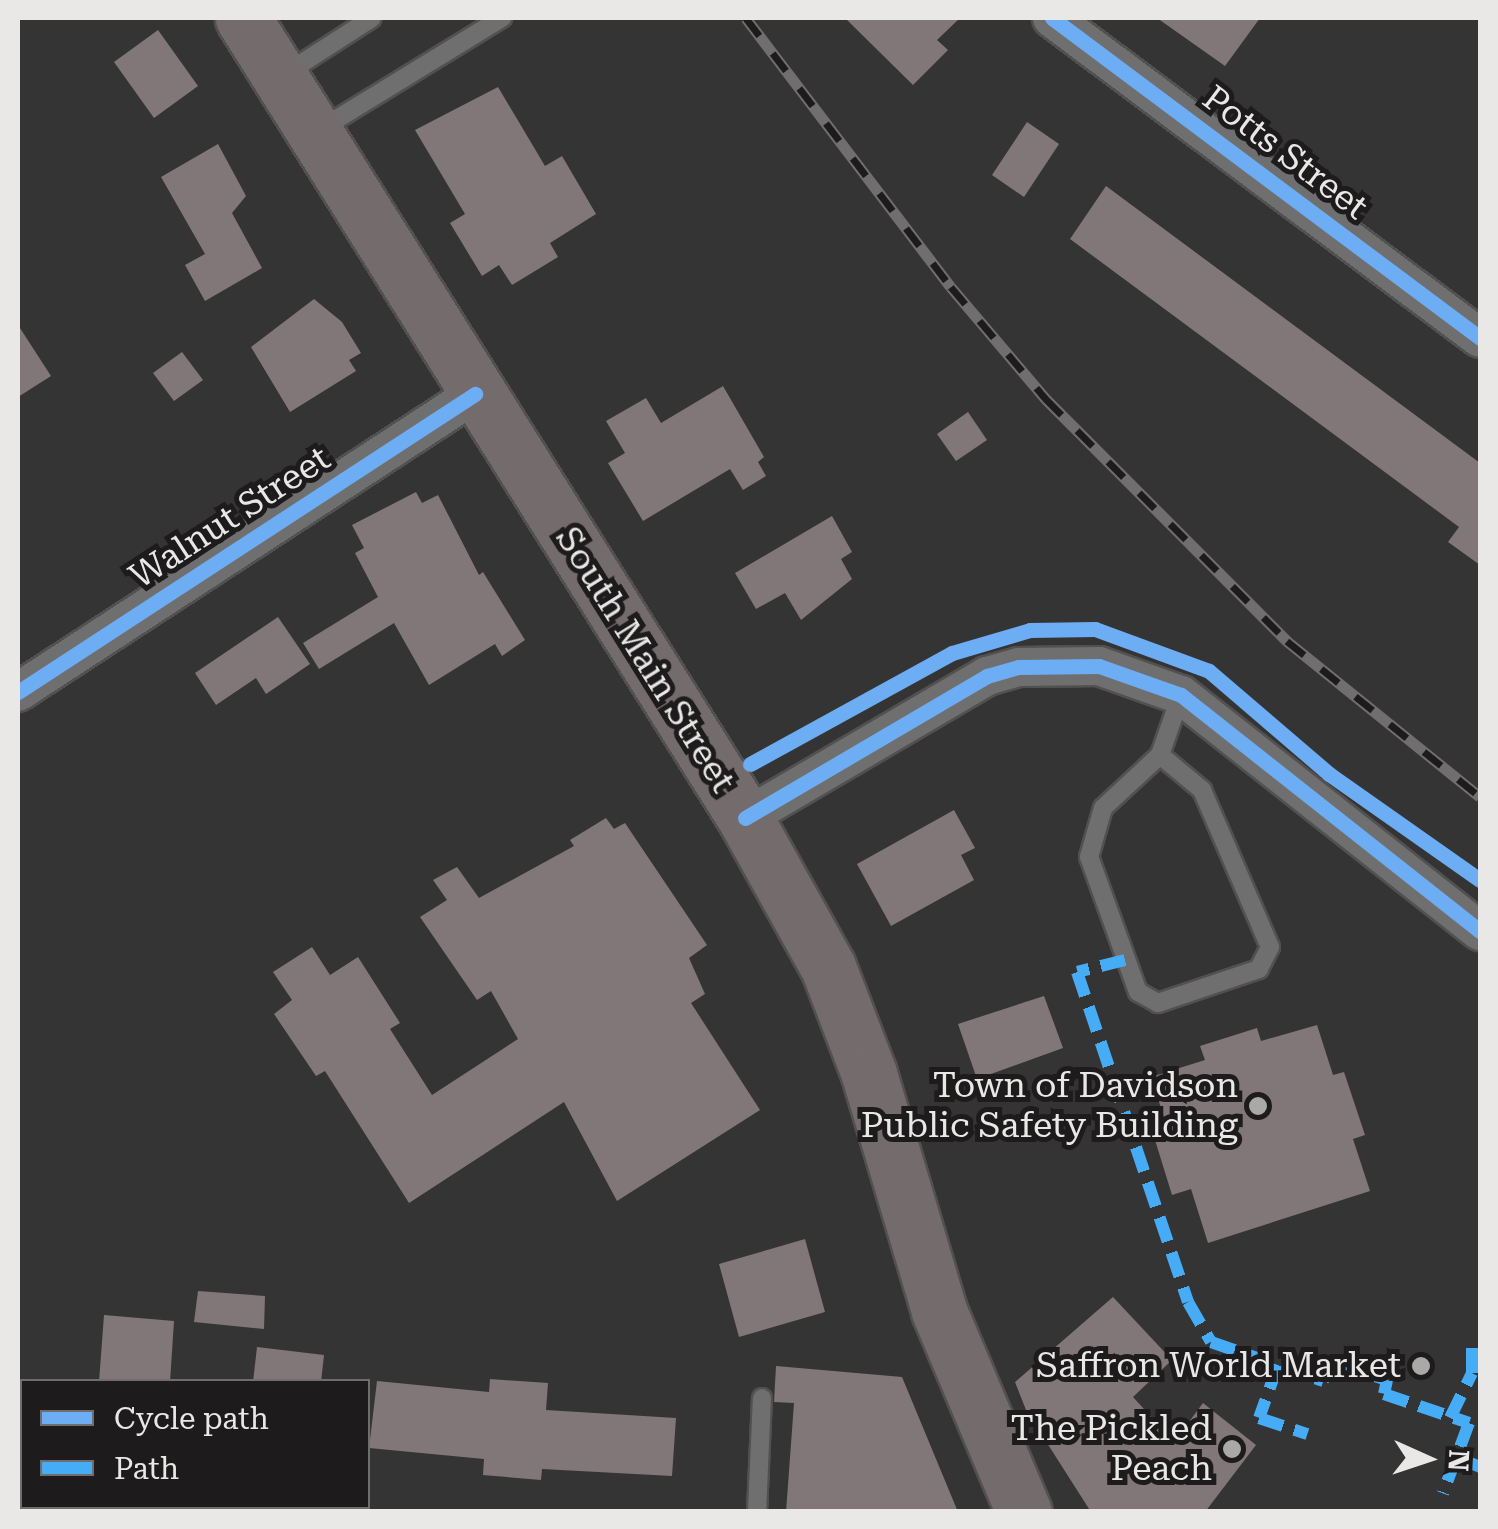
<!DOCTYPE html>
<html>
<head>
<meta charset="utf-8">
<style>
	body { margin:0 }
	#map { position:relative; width:1498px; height:1529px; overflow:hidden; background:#353434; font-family:"Roboto Serif",serif }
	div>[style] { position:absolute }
	.building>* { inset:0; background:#817778 }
	.roads { filter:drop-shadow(2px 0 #535051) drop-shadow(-2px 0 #535051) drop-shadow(0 2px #535051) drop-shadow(0 -2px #535051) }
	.service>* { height:18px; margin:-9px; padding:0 9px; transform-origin:9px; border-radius:9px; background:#706f6f }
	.minor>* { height:38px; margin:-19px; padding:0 19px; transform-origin:19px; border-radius:19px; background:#706f6f }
	.primary>* { height:55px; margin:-27.5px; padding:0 27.5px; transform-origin:27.5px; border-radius:27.5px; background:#746b6d }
	.rail>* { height:11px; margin-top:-5.5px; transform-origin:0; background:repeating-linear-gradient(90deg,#1d1b1b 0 22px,#706e6e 0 44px); box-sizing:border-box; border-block:2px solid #706e6e }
	.quiet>* { height:12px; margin-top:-6px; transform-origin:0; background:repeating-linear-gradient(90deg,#46acf6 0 25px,transparent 0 37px) }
	.cycleway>* { height:15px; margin:-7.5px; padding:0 7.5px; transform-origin:7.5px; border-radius:7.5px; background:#6dadf4 }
	.dots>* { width:28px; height:28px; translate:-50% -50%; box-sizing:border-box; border:5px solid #1d1b1b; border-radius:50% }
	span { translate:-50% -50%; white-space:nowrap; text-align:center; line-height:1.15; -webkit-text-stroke:10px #1d1b1b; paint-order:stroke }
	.street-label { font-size:35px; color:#eae7e7 }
	.poi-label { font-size:35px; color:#eae7e7 }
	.right { translate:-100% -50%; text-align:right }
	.frame { position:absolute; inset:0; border:20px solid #eae7e7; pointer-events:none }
	.legend { position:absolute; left:20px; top:1379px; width:350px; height:130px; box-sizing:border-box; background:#1d1b1b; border:2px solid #6f6d6d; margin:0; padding:12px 18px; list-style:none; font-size:30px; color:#eae7e7 }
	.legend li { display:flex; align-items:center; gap:20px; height:50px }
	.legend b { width:50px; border:2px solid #6f6d6d }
	.north { position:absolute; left:1378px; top:1409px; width:100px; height:100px; -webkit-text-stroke:8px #1d1b1b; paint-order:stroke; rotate:93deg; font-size:28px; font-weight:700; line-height:40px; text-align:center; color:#eae7e7 }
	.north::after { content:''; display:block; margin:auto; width:35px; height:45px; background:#eae7e7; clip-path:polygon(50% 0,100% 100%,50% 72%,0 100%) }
</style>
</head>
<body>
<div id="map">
	<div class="building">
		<i style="clip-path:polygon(845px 18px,960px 18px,937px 40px,948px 50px,913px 85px)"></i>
		<i style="clip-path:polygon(1157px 18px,1260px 18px,1225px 66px)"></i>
		<i style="clip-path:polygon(158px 30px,198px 86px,154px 118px,114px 62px)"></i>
		<i style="clip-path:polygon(498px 87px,545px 166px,562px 156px,596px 214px,550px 243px,558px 257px,512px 285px,499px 265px,482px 276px,450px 223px,465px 214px,415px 130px)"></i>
		<i style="clip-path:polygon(1027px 122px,1059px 144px,1024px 197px,992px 175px)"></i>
		<i style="clip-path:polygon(218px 144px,246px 196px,232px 213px,262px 268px,205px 301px,185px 265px,205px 254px,161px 177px)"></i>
		<i style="clip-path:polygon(1106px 186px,1480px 463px,1480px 565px,1448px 542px,1459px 527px,1070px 239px)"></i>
		<i style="clip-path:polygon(314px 299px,342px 322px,361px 353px,349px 360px,356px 371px,290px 412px,251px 347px)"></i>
		<i style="clip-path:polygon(18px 325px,51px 376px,18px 397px)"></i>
		<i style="clip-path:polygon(182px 352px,203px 380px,174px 401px,153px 373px)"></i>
		<i style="clip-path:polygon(723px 386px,764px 457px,758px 462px,766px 476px,743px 490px,730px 469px,643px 521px,608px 463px,625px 453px,606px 421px,646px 398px,661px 423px)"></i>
		<i style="clip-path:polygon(968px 412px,987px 440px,956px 461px,937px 434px)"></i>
		<i style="clip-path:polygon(416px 492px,422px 503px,438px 495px,479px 575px,483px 572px,525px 640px,502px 656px,495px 644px,429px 685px,394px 623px,319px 669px,303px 643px,378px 597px,355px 553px,364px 548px,352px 525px)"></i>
		<i style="clip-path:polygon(832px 516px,852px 552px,841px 559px,852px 579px,801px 620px,785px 593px,756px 609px,735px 573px)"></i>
		<i style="clip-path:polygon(278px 617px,310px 664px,266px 694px,256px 678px,216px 705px,195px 673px)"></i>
		<i style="clip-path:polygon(954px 810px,975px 848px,961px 855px,974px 880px,891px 926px,857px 864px)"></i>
		<i style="clip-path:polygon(606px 818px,614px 829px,625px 823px,707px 945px,689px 958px,705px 994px,691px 1003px,760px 1110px,617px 1201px,564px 1102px,409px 1203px,325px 1071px,316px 1076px,274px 1014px,292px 1000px,273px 972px,312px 947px,330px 975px,358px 957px,400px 1023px,390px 1029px,432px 1095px,518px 1039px,491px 991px,477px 1000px,420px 917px,447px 900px,433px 880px,457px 867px,479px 898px,574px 846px,570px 840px)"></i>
		<i style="clip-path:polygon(1044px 996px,1063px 1048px,977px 1079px,958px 1024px)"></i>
		<i style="clip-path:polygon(1317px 1025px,1333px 1075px,1344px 1072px,1365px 1135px,1353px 1139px,1370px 1191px,1208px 1243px,1191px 1189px,1172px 1195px,1155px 1140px,1170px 1136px,1151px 1077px,1205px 1060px,1200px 1046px,1257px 1028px,1261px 1041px)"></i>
		<i style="clip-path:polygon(805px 1239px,825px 1312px,739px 1337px,719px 1264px)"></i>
		<i style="clip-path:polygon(198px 1291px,265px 1296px,264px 1329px,194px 1322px)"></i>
		<i style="clip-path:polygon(1113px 1297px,1172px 1360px,1133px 1397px,1174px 1442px,1203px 1403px,1256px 1445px,1205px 1512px,1091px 1512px,1026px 1410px,1015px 1382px)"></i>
		<i style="clip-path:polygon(104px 1315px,174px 1321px,170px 1382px,99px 1382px)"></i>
		<i style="clip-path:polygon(257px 1347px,324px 1355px,321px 1382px,253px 1382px)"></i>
		<i style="clip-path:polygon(776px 1366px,902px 1377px,958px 1512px,786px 1512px,794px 1403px,774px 1402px)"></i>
		<i style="clip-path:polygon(490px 1379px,548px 1383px,546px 1410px,676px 1418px,672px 1476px,542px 1469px,541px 1480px,483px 1475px,484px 1459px,369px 1448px,377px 1381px,489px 1392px)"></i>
	</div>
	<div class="roads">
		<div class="service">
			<i style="left:285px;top:74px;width:103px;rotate:-32.8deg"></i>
			<i style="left:319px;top:130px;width:215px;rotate:-31.5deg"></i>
			<i style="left:1160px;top:755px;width:55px;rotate:39.8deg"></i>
			<i style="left:1202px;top:790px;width:171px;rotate:66.6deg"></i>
			<i style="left:1270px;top:947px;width:25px;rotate:117deg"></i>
			<i style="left:1259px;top:969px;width:107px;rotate:161.4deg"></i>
			<i style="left:1158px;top:1003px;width:23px;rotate:-151deg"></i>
			<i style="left:1138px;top:992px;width:144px;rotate:-109.9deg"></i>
			<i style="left:1089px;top:857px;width:51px;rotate:-74.1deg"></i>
			<i style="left:1103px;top:808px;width:78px;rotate:-42.9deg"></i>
			<i style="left:1160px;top:755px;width:64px;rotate:-70.7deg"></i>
			<i style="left:757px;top:1512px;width:114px;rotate:-87.5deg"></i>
		</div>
		<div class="minor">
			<i style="left:1052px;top:18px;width:534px;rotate:36.78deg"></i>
			<i style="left:18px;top:692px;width:546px;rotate:-33.11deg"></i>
			<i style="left:745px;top:818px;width:281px;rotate:-30.4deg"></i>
			<i style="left:987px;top:676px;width:33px;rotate:-16deg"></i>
			<i style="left:1019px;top:667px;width:80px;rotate:-0.7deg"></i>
			<i style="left:1099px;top:666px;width:87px;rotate:19.5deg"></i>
			<i style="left:1181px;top:695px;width:381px;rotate:38.3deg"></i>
		</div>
		<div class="primary">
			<i style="left:243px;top:18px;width:944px;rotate:57.89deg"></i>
			<i style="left:745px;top:818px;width:171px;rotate:60.9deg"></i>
			<i style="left:828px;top:967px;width:115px;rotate:69deg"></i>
			<i style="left:869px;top:1074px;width:247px;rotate:73.5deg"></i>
			<i style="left:939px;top:1311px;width:218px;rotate:67.1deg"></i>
		</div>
	</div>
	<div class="rail">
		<i style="left:746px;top:18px;width:338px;rotate:52.7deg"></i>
		<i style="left:951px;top:287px;width:147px;rotate:49.7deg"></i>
		<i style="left:1046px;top:399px;width:342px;rotate:45.1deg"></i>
		<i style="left:1287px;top:641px;width:248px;rotate:38.9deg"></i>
	</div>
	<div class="quiet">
		<i style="left:1125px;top:960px;width:49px;rotate:166deg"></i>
		<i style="left:1077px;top:972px;width:348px;rotate:71.4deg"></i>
		<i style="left:1188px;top:1302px;width:46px;rotate:60.1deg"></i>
		<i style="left:1211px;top:1342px;width:119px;rotate:19.2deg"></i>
		<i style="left:1323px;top:1381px;width:21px;rotate:-67deg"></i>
		<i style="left:1331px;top:1362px;width:59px;rotate:17.8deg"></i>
		<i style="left:1387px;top:1380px;width:14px;rotate:102deg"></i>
		<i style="left:1384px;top:1394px;width:90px;rotate:18.8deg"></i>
		<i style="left:1469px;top:1423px;width:75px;rotate:110.4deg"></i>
		<i style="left:1278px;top:1365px;width:56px;rotate:109.7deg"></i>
		<i style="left:1259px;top:1418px;width:51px;rotate:18.4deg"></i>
		<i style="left:1450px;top:1418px;width:50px;rotate:-63.9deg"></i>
		<i style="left:1472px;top:1373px;width:25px;rotate:-90deg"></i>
		<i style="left:1458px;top:1458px;width:24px;rotate:22deg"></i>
	</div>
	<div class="cycleway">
		<i style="left:1052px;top:18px;width:534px;rotate:36.78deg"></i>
		<i style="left:18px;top:692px;width:546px;rotate:-33.11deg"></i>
		<i style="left:750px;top:764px;width:230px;rotate:-28.8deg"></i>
		<i style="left:952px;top:653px;width:81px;rotate:-16.4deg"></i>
		<i style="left:1030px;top:630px;width:65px;rotate:-0.9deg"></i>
		<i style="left:1095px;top:629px;width:121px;rotate:20.2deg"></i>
		<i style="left:1209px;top:671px;width:158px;rotate:40.6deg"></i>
		<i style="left:1329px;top:774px;width:184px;rotate:35.1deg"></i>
		<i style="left:745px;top:818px;width:281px;rotate:-30.4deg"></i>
		<i style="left:987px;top:676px;width:33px;rotate:-16deg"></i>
		<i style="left:1019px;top:667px;width:80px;rotate:-0.7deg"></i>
		<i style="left:1099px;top:666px;width:87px;rotate:19.5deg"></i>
		<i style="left:1181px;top:695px;width:381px;rotate:38.3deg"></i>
	</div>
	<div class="dots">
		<i style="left:1258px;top:1106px;background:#aba8a8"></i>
		<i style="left:1421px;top:1366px;background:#aba8a8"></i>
		<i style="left:1232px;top:1449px;background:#aba8a8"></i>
	</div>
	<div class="street-label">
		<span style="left:1285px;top:153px;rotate:37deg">Potts Street</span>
		<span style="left:230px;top:518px;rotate:-33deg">Walnut Street</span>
		<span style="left:645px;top:660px;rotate:58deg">South Main Street</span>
	</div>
	<div class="poi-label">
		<span class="right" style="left:1238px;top:1106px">Town of Davidson<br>Public Safety Building</span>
		<span class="right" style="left:1401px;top:1366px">Saffron World Market</span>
		<span class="right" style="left:1212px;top:1449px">The Pickled<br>Peach</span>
	</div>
	<div class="frame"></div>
	<ul class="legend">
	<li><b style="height:12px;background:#6dadf4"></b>Cycle path</li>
	<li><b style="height:12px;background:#46acf6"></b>Path</li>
	</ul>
	<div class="north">N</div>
</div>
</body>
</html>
